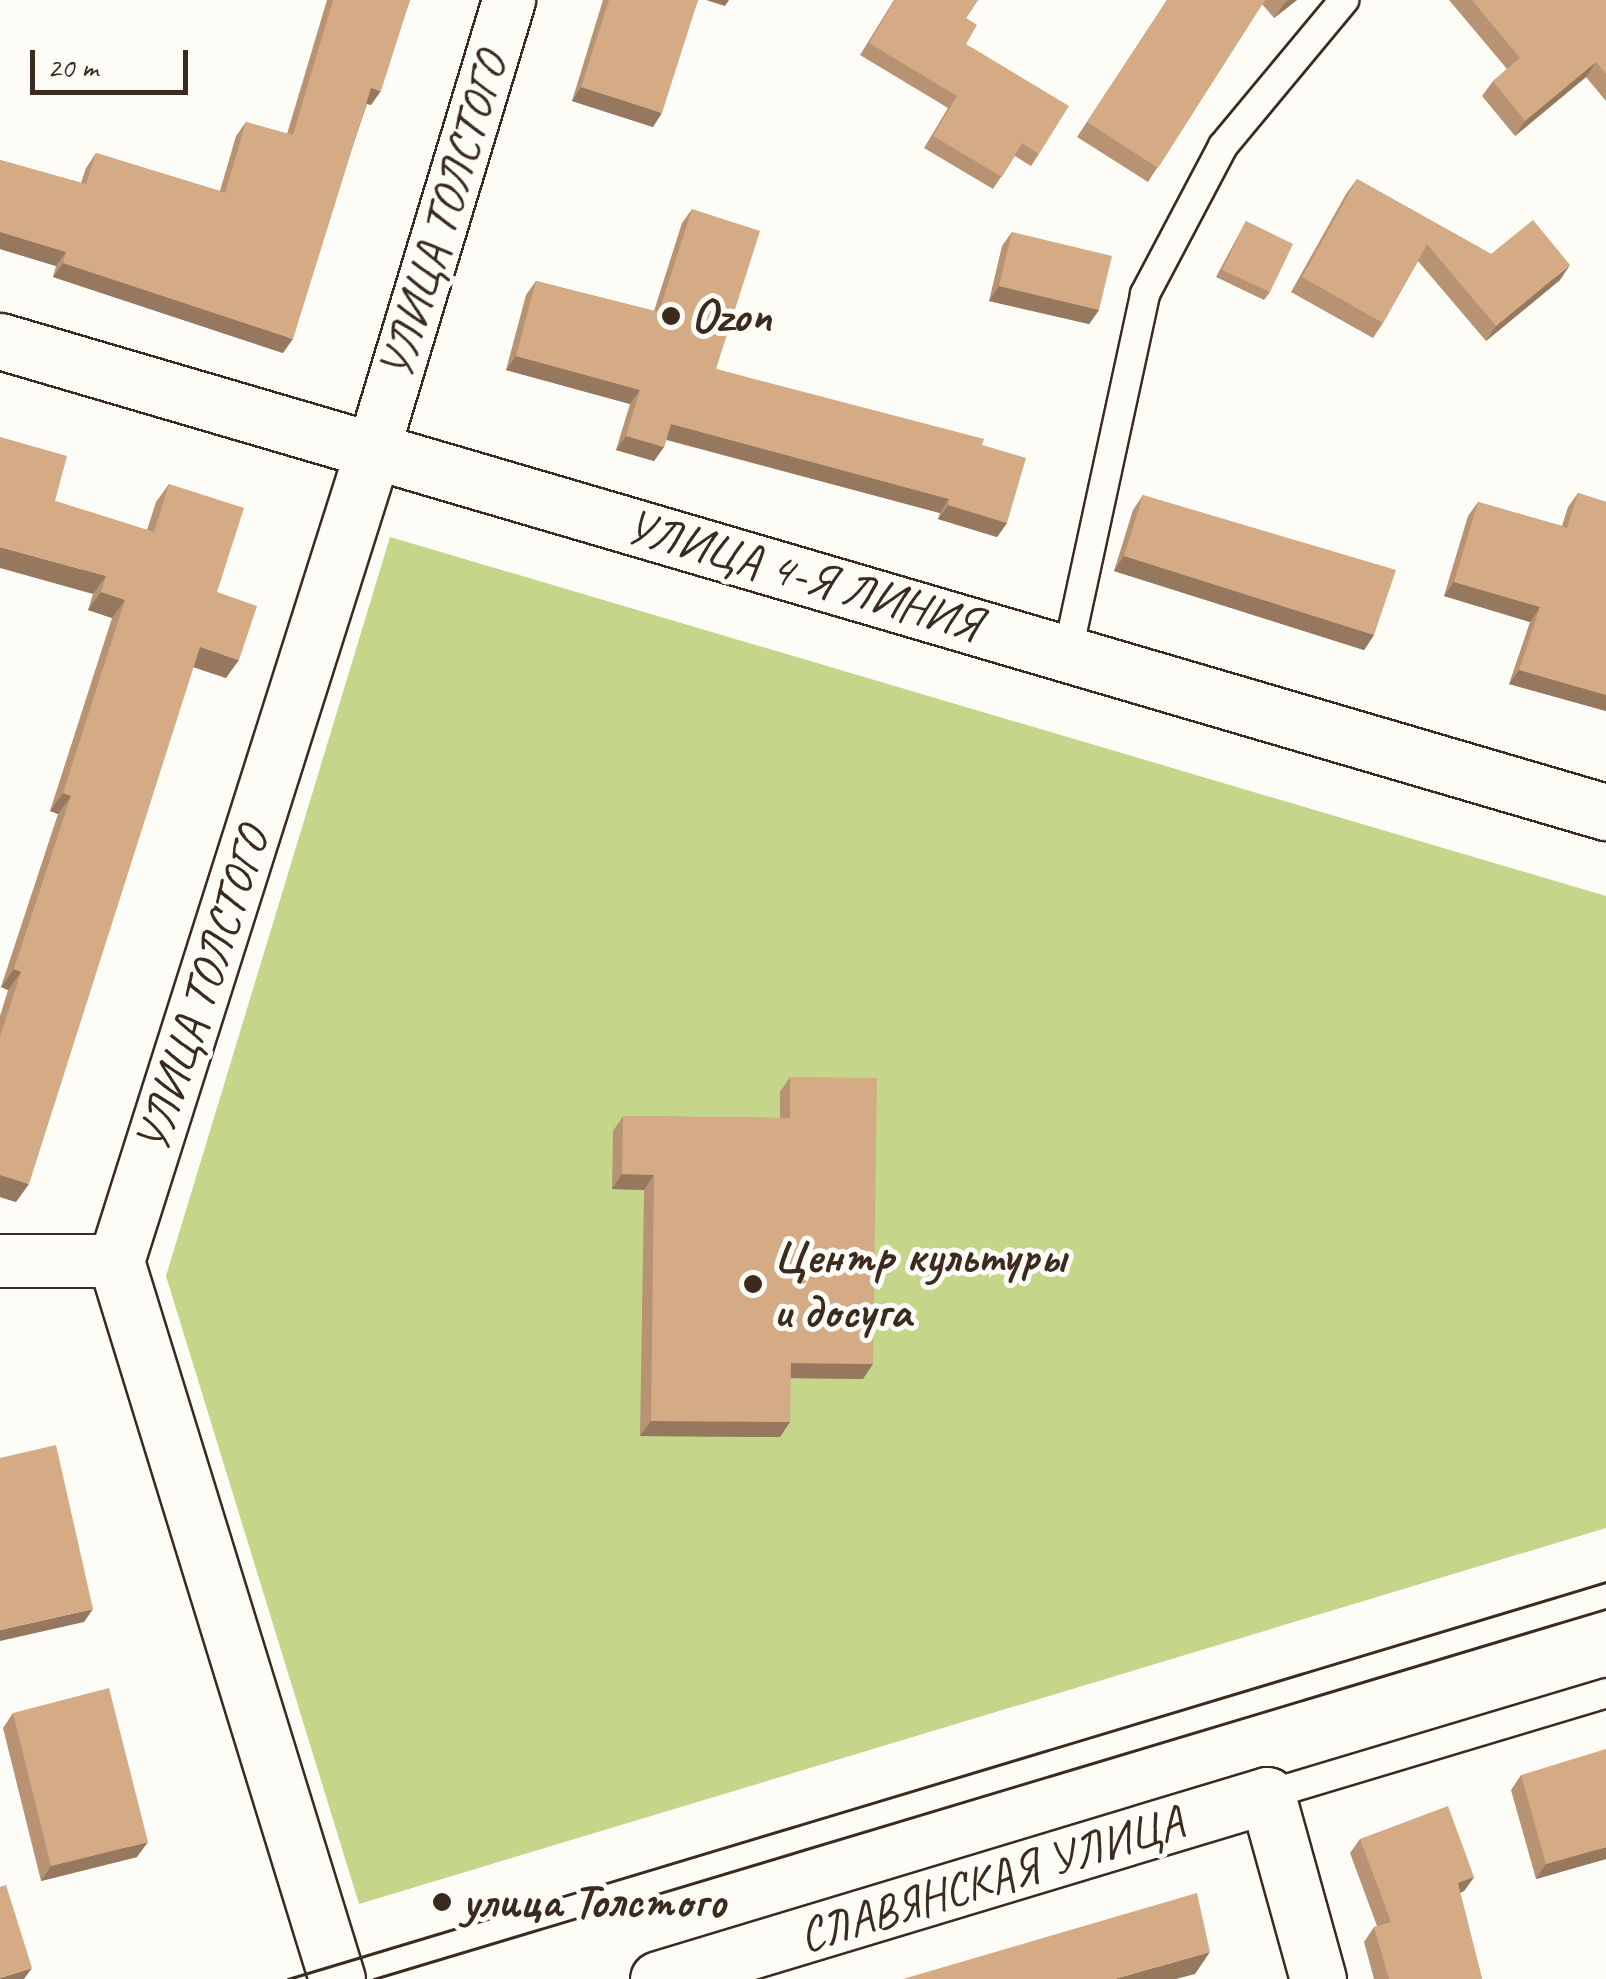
<!DOCTYPE html>
<html>
<head>
<meta charset="utf-8">
<style>
	body { margin:0 }
	#map { position:relative; width:1606px; height:1979px; overflow:hidden; background:#fdfcf7; font-family:Caveat,sans-serif }
	div>[style] { position:absolute }
	.green>* { inset:0; background:#c5d68a }
	.roads { filter:drop-shadow(2px 0 #3b2a1e) drop-shadow(-2px 0 #3b2a1e) drop-shadow(0 2px #3b2a1e) drop-shadow(0 -2px #3b2a1e) }
	.service>* { height:28px; margin:-14px; padding:0 14px; transform-origin:14px; border-radius:14px; background:#fdfcf7 }
	.minor>* { height:52px; margin:-26px; padding:0 26px; transform-origin:26px; border-radius:26px; background:#fdfcf7 }
	.tertiary>* { height:55px; margin:-27.5px; padding:0 27.5px; transform-origin:27.5px; border-radius:27.5px; background:#fdfcf7 }
	.tram>* { height:2.5px; margin:-1.25px; padding:0 1.25px; transform-origin:1.25px; border-radius:1.25px; background:#3b2a1e }
	.wall>* { inset:0; background:#b79373 }
	.shaded-wall>* { inset:0; background:#95785e }
	.building>* { inset:0; background:#d5ab86 }
	.dots>* { width:28px; height:28px; translate:-50% -50%; box-sizing:border-box; border:5px solid #fdfcf7; border-radius:50% }
	span { translate:-50% -50%; white-space:nowrap; text-align:center; line-height:1.15; -webkit-text-stroke:10px #fdfcf7; paint-order:stroke }
	.street-label { font-size:48px; color:#3b2a1e }
	.poi-label { font-size:48px; color:#3b2a1e; font-weight:700 }
	.left { translate:0 -50%; text-align:left }
	.scale { position:absolute; left:30px; top:50px; width:158px; height:45px; box-sizing:border-box; border:5px solid #3b2a1e; border-top:0; padding-left:12px; font-size:30px; line-height:35px; white-space:nowrap; color:#3b2a1e; -webkit-text-stroke:8px #fdfcf7; paint-order:stroke }
</style>
</head>
<body>
<div id="map">
	<div class="green">
		<i style="clip-path:polygon(390px 537px,1606px 896px,1606px 1528px,359px 1904px,166px 1276px)"></i>
	</div>
	<div class="roads">
		<div class="service">
			<i style="left:1068px;top:651px;width:365px;rotate:-77.8deg"></i>
			<i style="left:1145px;top:294px;width:167px;rotate:-62.2deg"></i>
			<i style="left:1223px;top:146px;width:190px;rotate:-50.3deg"></i>
			<i style="left:1267px;top:1795px;width:354px;rotate:-16.7deg"></i>
		</div>
		<div class="minor">
			<i style="left:373px;top:451px;width:471px;rotate:-73.2deg"></i>
			<i style="left:0;top:1261px;width:116px"></i>
		</div>
		<div class="tertiary">
			<i style="left:0;top:341px;width:1674px;rotate:16.35deg"></i>
			<i style="left:337px;top:1979px;width:751px;rotate:-107.11deg"></i>
			<i style="left:116px;top:1261px;width:850px;rotate:-72.4deg"></i>
			<i style="left:658px;top:1979px;width:636px;rotate:-16.81deg"></i>
			<i style="left:1267px;top:1795px;width:191px;rotate:74.5deg"></i>
		</div>
	</div>
	<div class="tram">
		<i style="left:288px;top:1979px;width:1376px;rotate:-16.76deg"></i>
		<i style="left:374px;top:1979px;width:1286px;rotate:-16.72deg"></i>
	</div>
	<div class="wall">
		<i style="clip-path:polygon(327px 0,410px 0,371px 105px,367px 104px,283px 353px,53px 277px,56px 266px,0 249px,0 160px,81px 183px,86px 168px,96px 153px,220px 191px,236px 136px,246px 122px,287px 134px)"></i>
		<i style="clip-path:polygon(603px 0,698px 0,653px 127px,572px 101px)"></i>
		<i style="clip-path:polygon(894px 0,978px 0,966px 18px,966px 44px,1039px 154px,1031px 166px,1015px 156px,993px 189px,924px 148px,948px 108px,860px 55px)"></i>
		<i style="clip-path:polygon(1167px 0,1297px 0,1274px 18px,1262px 4px,1148px 182px,1077px 137px)"></i>
		<i style="clip-path:polygon(1449px 0,1606px 0,1606px 101px,1586px 77px,1515px 136px,1482px 96px,1493px 81px,1507px 69px)"></i>
		<i style="clip-path:polygon(1357px 179px,1491px 254px,1560px 280px,1486px 341px,1418px 261px,1383px 323px,1373px 338px,1291px 292px,1346px 194px)"></i>
		<i style="clip-path:polygon(692px 209px,716px 369px,982px 445px,1007px 523px,997px 537px,938px 519px,940px 513px,666px 440px,664px 447px,654px 461px,616px 450px,630px 404px,506px 370px,526px 295px,536px 281px,654px 311px,682px 223px)"></i>
		<i style="clip-path:polygon(1246px 221px,1270px 292px,1264px 300px,1216px 277px)"></i>
		<i style="clip-path:polygon(1012px 232px,1099px 310px,1089px 324px,989px 301px,1002px 246px)"></i>
		<i style="clip-path:polygon(169px 484px,217px 592px,226px 678px,193px 667px,16px 1202px,0 1197px,0 1016px,8px 990px,1px 987px,58px 814px,50px 811px,112px 618px,88px 610px,93px 594px,55px 501px,147px 530px,156px 502px)"></i>
		<i style="clip-path:polygon(1578px 493px,1606px 502px,1606px 711px,1509px 684px,1530px 622px,1444px 596px,1468px 516px,1478px 502px,1562px 526px,1568px 507px)"></i>
		<i style="clip-path:polygon(1143px 495px,1374px 635px,1364px 650px,1114px 571px,1133px 510px)"></i>
		<i style="clip-path:polygon(790px 1077px,863px 1379px,791px 1378px,780px 1437px,640px 1436px,644px 1190px,612px 1189px,613px 1131px,623px 1116px,780px 1118px,780px 1092px)"></i>
		<i style="clip-path:polygon(13px 1713px,137px 1857px,41px 1881px,3px 1728px)"></i>
		<i style="clip-path:polygon(1521px 1775px,1606px 1859px,1536px 1879px,1511px 1790px)"></i>
		<i style="clip-path:polygon(1360px 1839px,1474px 1877px,1464px 1891px,1460px 1893px,1482px 1979px,1374px 1979px,1364px 1942px,1374px 1927px,1377px 1926px,1350px 1853px)"></i>
	</div>
	<div class="shaded-wall">
		<i style="clip-path:polygon(706px 0,729px 0,725px 6px)"></i>
		<i style="clip-path:polygon(1289px 0,1297px 0,1274px 18px,1285px 3px)"></i>
		<i style="clip-path:polygon(1596px 62px,1586px 77px,1515px 136px,1525px 121px)"></i>
		<i style="clip-path:polygon(581px 87px,662px 113px,653px 127px,572px 101px)"></i>
		<i style="clip-path:polygon(371px 88px,381px 91px,371px 105px,362px 102px)"></i>
		<i style="clip-path:polygon(0 232px,66px 252px,56px 266px,0 249px)"></i>
		<i style="clip-path:polygon(63px 263px,293px 339px,283px 353px,53px 277px)"></i>
		<i style="clip-path:polygon(1570px 265px,1560px 280px,1486px 341px,1496px 326px)"></i>
		<i style="clip-path:polygon(999px 286px,1099px 310px,1089px 324px,989px 301px)"></i>
		<i style="clip-path:polygon(516px 356px,640px 390px,630px 404px,506px 370px)"></i>
		<i style="clip-path:polygon(671px 424px,949px 499px,940px 513px,661px 438px)"></i>
		<i style="clip-path:polygon(626px 436px,664px 447px,654px 461px,616px 450px)"></i>
		<i style="clip-path:polygon(948px 505px,1007px 523px,997px 537px,938px 519px)"></i>
		<i style="clip-path:polygon(0 547px,106px 576px,93px 594px,0 568px)"></i>
		<i style="clip-path:polygon(1124px 556px,1374px 635px,1364px 650px,1114px 571px)"></i>
		<i style="clip-path:polygon(1454px 582px,1540px 607px,1530px 622px,1444px 596px)"></i>
		<i style="clip-path:polygon(101px 592px,125px 600px,112px 618px,88px 610px)"></i>
		<i style="clip-path:polygon(200px 647px,239px 660px,226px 678px,187px 665px)"></i>
		<i style="clip-path:polygon(1519px 670px,1606px 695px,1606px 711px,1509px 684px)"></i>
		<i style="clip-path:polygon(63px 793px,71px 796px,58px 814px,50px 811px)"></i>
		<i style="clip-path:polygon(14px 969px,21px 972px,8px 990px,1px 987px)"></i>
		<i style="clip-path:polygon(622px 1174px,654px 1175px,644px 1190px,612px 1189px)"></i>
		<i style="clip-path:polygon(0 1175px,29px 1184px,16px 1202px,0 1197px)"></i>
		<i style="clip-path:polygon(791px 1363px,873px 1364px,863px 1379px,781px 1378px)"></i>
		<i style="clip-path:polygon(651px 1421px,790px 1422px,780px 1437px,640px 1436px)"></i>
		<i style="clip-path:polygon(93px 1609px,84px 1622px,0 1641px,0 1630px)"></i>
		<i style="clip-path:polygon(148px 1842px,137px 1857px,41px 1881px,51px 1866px)"></i>
		<i style="clip-path:polygon(1606px 1847px,1606px 1859px,1536px 1879px,1546px 1864px)"></i>
		<i style="clip-path:polygon(1474px 1877px,1464px 1891px,1447px 1898px,1458px 1883px)"></i>
		<i style="clip-path:polygon(1210px 1952px,1195px 1974px,1176px 1979px,1114px 1979px)"></i>
		<i style="clip-path:polygon(32px 1968px,24px 1979px,0 1979px,0 1978px)"></i>
	</div>
	<div class="building">
		<i style="clip-path:polygon(333px 0,410px 0,381px 91px,371px 88px,293px 339px,63px 263px,66px 252px,0 232px,0 160px,86px 184px,96px 153px,225px 193px,246px 122px,293px 135px)"></i>
		<i style="clip-path:polygon(609px 0,698px 0,662px 113px,581px 87px)"></i>
		<i style="clip-path:polygon(895px 0,978px 0,966px 18px,977px 25px,966px 44px,1069px 106px,1039px 154px,1022px 143px,1002px 177px,933px 136px,957px 96px,869px 43px)"></i>
		<i style="clip-path:polygon(1167px 0,1265px 0,1158px 168px,1087px 122px)"></i>
		<i style="clip-path:polygon(1472px 0,1606px 0,1606px 74px,1596px 62px,1525px 121px,1493px 81px,1520px 58px)"></i>
		<i style="clip-path:polygon(1357px 179px,1491px 254px,1533px 220px,1570px 265px,1496px 326px,1427px 244px,1383px 323px,1302px 277px)"></i>
		<i style="clip-path:polygon(692px 209px,760px 231px,716px 369px,984px 439px,982px 445px,1026px 458px,1007px 523px,948px 505px,949px 499px,671px 424px,664px 447px,626px 436px,640px 390px,516px 356px,536px 281px,659px 312px)"></i>
		<i style="clip-path:polygon(1246px 221px,1293px 244px,1270px 292px,1222px 270px)"></i>
		<i style="clip-path:polygon(1012px 232px,1112px 256px,1099px 310px,999px 286px)"></i>
		<i style="clip-path:polygon(0 437px,67px 456px,55px 501px,154px 532px,169px 484px,244px 508px,217px 592px,257px 606px,239px 660px,200px 647px,29px 1184px,0 1175px,0 1037px,21px 972px,14px 969px,71px 796px,63px 793px,125px 600px,101px 592px,106px 576px,0 547px)"></i>
		<i style="clip-path:polygon(1578px 493px,1606px 502px,1606px 695px,1519px 670px,1540px 607px,1454px 582px,1478px 502px,1567px 528px)"></i>
		<i style="clip-path:polygon(1143px 495px,1396px 570px,1374px 635px,1124px 556px)"></i>
		<i style="clip-path:polygon(790px 1077px,877px 1078px,873px 1364px,791px 1363px,790px 1422px,651px 1421px,654px 1175px,622px 1174px,623px 1116px,790px 1118px)"></i>
		<i style="clip-path:polygon(56px 1445px,93px 1609px,0 1630px,0 1458px)"></i>
		<i style="clip-path:polygon(109px 1688px,148px 1842px,51px 1866px,13px 1713px)"></i>
		<i style="clip-path:polygon(1606px 1749px,1606px 1847px,1546px 1864px,1521px 1775px)"></i>
		<i style="clip-path:polygon(1448px 1806px,1474px 1877px,1458px 1883px,1482px 1979px,1389px 1979px,1374px 1927px,1391px 1922px,1360px 1839px)"></i>
		<i style="clip-path:polygon(6px 1885px,32px 1968px,0 1978px,0 1887px)"></i>
		<i style="clip-path:polygon(1197px 1893px,1210px 1952px,1114px 1979px,903px 1979px)"></i>
	</div>
	<div class="dots">
		<i style="left:671px;top:316px;background:#3b2a1e"></i>
		<i style="left:753px;top:1284px;background:#3b2a1e"></i>
		<i style="left:442px;top:1902px;background:#3b2a1e"></i>
	</div>
	<div class="street-label">
		<span style="left:443px;top:216px;rotate:-73deg">УЛИЦА ТОЛСТОГО</span>
		<span style="left:803px;top:575px;rotate:16deg">УЛИЦА 4-Я ЛИНИЯ</span>
		<span style="left:202px;top:990px;rotate:-72deg">УЛИЦА ТОЛСТОГО</span>
		<span style="left:991px;top:1879px;rotate:-17deg">СЛАВЯНСКАЯ УЛИЦА</span>
	</div>
	<div class="poi-label">
		<span class="left" style="left:691px;top:316px">Ozon</span>
		<span class="left" style="left:773px;top:1284px">Центр культуры<br>и досуга</span>
		<span class="left" style="left:462px;top:1902px">улица Толстого</span>
	</div>
	<div class="scale">20 m</div>
</div>
</body>
</html>
